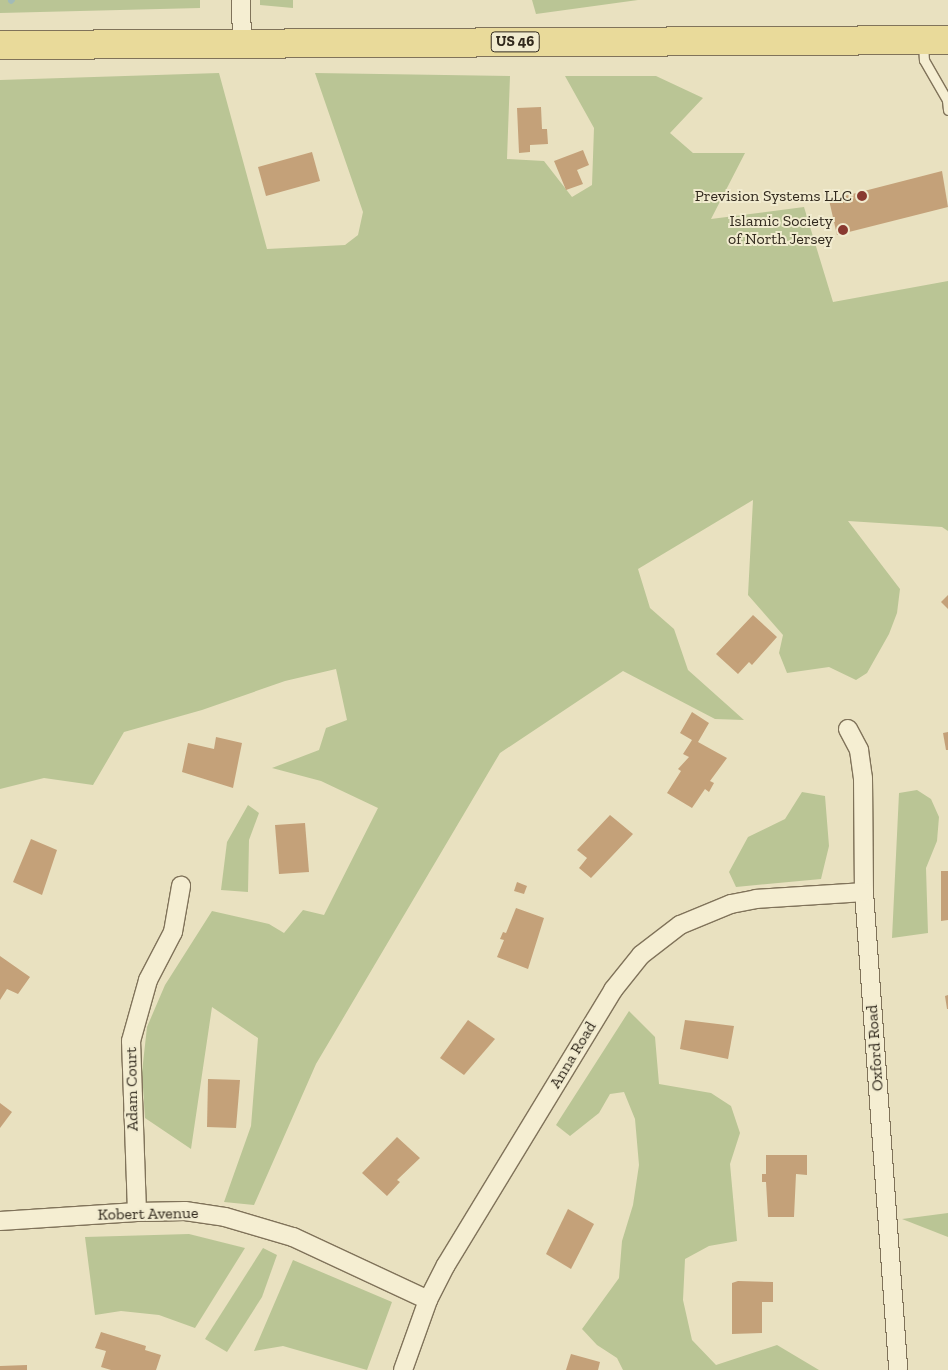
<!DOCTYPE html>
<html>
<head>
<meta charset="utf-8">
<style>
	body { margin:0 }
	#map { position:relative; width:948px; height:1370px; overflow:hidden; background:#e9e1c0; font-family:"Zilla Slab",serif }
	div>[style] { position:absolute }
	.green>* { inset:0; background:#bac595 }
	.stream>* { height:5.5px; margin:-2.75px; padding:0 2.75px; transform-origin:2.75px; border-radius:2.75px; background:#a2bbb7 }
	.building>* { inset:0; background:#c4a179 }
	.roads { filter:drop-shadow(1px 0 #80735a) drop-shadow(-1px 0 #80735a) drop-shadow(0 1px #80735a) drop-shadow(0 -1px #80735a) }
	.service>* { height:9px; margin:-4.5px; padding:0 4.5px; transform-origin:4.5px; border-radius:4.5px; background:#f5eed2 }
	.minor>* { height:18px; margin:-9px; padding:0 9px; transform-origin:9px; border-radius:9px; background:#f5eed2 }
	.primary>* { height:28px; margin:-14px; padding:0 14px; transform-origin:14px; border-radius:14px; background:#e9da9a }
	.dots>* { width:14px; height:14px; translate:-50% -50%; box-sizing:border-box; border:2px solid #f1ebcf; border-radius:50% }
	span { translate:-50% -50%; white-space:nowrap; text-align:center; line-height:1.15; -webkit-text-stroke:4px #f1ebcf; paint-order:stroke }
	.shield-label span { padding:1px 4px; background:#f1ebcf; border:1px solid; border-radius:4px; -webkit-text-stroke-width:0 }
	.shield-label { font-size:15px; color:#31291d; font-weight:700 }
	.poi-label { font-size:16px; color:#31291d }
	.right { translate:-100% -50%; text-align:right }
	.street-label { font-size:16px; color:#31291d }
</style>
</head>
<body>
<div id="map">
	<div class="green">
		<i style="clip-path:polygon(0 0,200px 0,200px 8px,0 13px)"></i>
		<i style="clip-path:polygon(260px 0,293px 0,293px 8px,260px 5px)"></i>
		<i style="clip-path:polygon(532px 0,638px 0,536px 14px)"></i>
		<i style="clip-path:polygon(219px 73px,267px 249px,345px 245px,358px 235px,363px 212px,315px 73px,510px 76px,507px 159px,544px 161px,572px 197px,592px 185px,594px 128px,565px 76px,656px 76px,703px 98px,670px 133px,693px 153px,745px 153px,711px 219px,804px 207px,833px 302px,948px 281px,948px 531px,942px 527px,848px 521px,900px 589px,897px 613px,889px 634px,867px 673px,856px 680px,829px 667px,787px 673px,779px 653px,783px 635px,748px 595px,753px 500px,638px 569px,650px 608px,674px 629px,688px 670px,744px 720px,715px 719px,623px 671px,500px 753px,316px 1064px,254px 1205px,224px 1202px,251px 1126px,258px 1038px,212px 1007px,191px 1149px,145px 1118px,142px 1072px,147px 1027px,165px 985px,212px 911px,269px 924px,284px 933px,303px 910px,324px 915px,378px 808px,321px 781px,272px 768px,319px 750px,326px 728px,347px 720px,336px 669px,285px 681px,202px 710px,124px 732px,93px 785px,44px 778px,0 789px,0 80px)"></i>
		<i style="clip-path:polygon(917px 790px,931px 799px,939px 817px,937px 841px,926px 868px,928px 933px,892px 938px,899px 793px)"></i>
		<i style="clip-path:polygon(802px 792px,825px 796px,829px 846px,821px 879px,736px 887px,729px 872px,748px 837px,785px 819px)"></i>
		<i style="clip-path:polygon(248px 805px,259px 813px,249px 840px,248px 892px,221px 890px,227px 842px)"></i>
		<i style="clip-path:polygon(629px 1011px,655px 1037px,659px 1084px,711px 1093px,731px 1106px,740px 1133px,730px 1164px,737px 1241px,709px 1246px,685px 1259px,683px 1300px,692px 1340px,716px 1365px,777px 1345px,819px 1370px,623px 1370px,617px 1358px,597px 1345px,582px 1329px,619px 1278px,622px 1241px,633px 1205px,639px 1165px,635px 1119px,624px 1092px,610px 1094px,599px 1113px,570px 1136px,556px 1125px)"></i>
		<i style="clip-path:polygon(948px 1213px,948px 1237px,902px 1219px)"></i>
		<i style="clip-path:polygon(189px 1234px,245px 1248px,195px 1328px,159px 1315px,121px 1311px,95px 1315px,85px 1237px)"></i>
		<i style="clip-path:polygon(263px 1248px,277px 1255px,262px 1297px,227px 1352px,205px 1339px)"></i>
		<i style="clip-path:polygon(293px 1260px,392px 1302px,367px 1370px,283px 1346px,254px 1351px)"></i>
	</div>
	<div class="stream">
		<i style="left:11px;top:1px;width:1px;rotate:-45deg"></i>
	</div>
	<div class="building">
		<i style="clip-path:polygon(541px 107px,542px 129px,547px 129px,548px 144px,530px 145px,530px 152px,519px 153px,517px 108px)"></i>
		<i style="clip-path:polygon(583px 150px,589px 165px,577px 170px,583px 184px,566px 190px,554px 161px)"></i>
		<i style="clip-path:polygon(312px 152px,320px 181px,266px 196px,258px 167px)"></i>
		<i style="clip-path:polygon(942px 171px,948px 207px,837px 235px,829px 200px)"></i>
		<i style="clip-path:polygon(948px 595px,948px 609px,941px 602px)"></i>
		<i style="clip-path:polygon(753px 615px,777px 637px,752px 665px,749px 662px,738px 674px,716px 654px)"></i>
		<i style="clip-path:polygon(692px 712px,709px 723px,698px 742px,727px 758px,710px 781px,714px 783px,709px 792px,705px 789px,692px 808px,667px 793px,681px 771px,678px 769px,689px 757px,683px 754px,692px 740px,680px 733px)"></i>
		<i style="clip-path:polygon(948px 732px,948px 750px,946px 750px,943px 733px)"></i>
		<i style="clip-path:polygon(216px 737px,242px 743px,233px 788px,182px 772px,188px 743px,214px 749px)"></i>
		<i style="clip-path:polygon(610px 815px,633px 834px,591px 878px,579px 868px,587px 858px,577px 850px)"></i>
		<i style="clip-path:polygon(305px 823px,309px 872px,279px 874px,275px 825px)"></i>
		<i style="clip-path:polygon(31px 839px,57px 850px,42px 895px,13px 882px)"></i>
		<i style="clip-path:polygon(941px 871px,948px 871px,948px 920px,941px 921px)"></i>
		<i style="clip-path:polygon(517px 882px,527px 886px,524px 894px,514px 891px)"></i>
		<i style="clip-path:polygon(516px 908px,544px 918px,528px 969px,497px 957px,504px 940px,500px 939px,503px 932px,506px 933px)"></i>
		<i style="clip-path:polygon(0 956px,30px 977px,18px 994px,7px 989px,0 1000px)"></i>
		<i style="clip-path:polygon(948px 995px,948px 1009px,947px 1009px,945px 996px)"></i>
		<i style="clip-path:polygon(468px 1020px,495px 1039px,464px 1075px,440px 1058px)"></i>
		<i style="clip-path:polygon(685px 1020px,734px 1026px,728px 1059px,680px 1049px)"></i>
		<i style="clip-path:polygon(208px 1079px,240px 1080px,236px 1128px,207px 1127px)"></i>
		<i style="clip-path:polygon(0 1103px,12px 1112px,0 1128px)"></i>
		<i style="clip-path:polygon(397px 1137px,420px 1158px,397px 1180px,400px 1182px,387px 1196px,362px 1173px)"></i>
		<i style="clip-path:polygon(766px 1155px,807px 1155px,807px 1175px,796px 1174px,794px 1217px,768px 1217px,766px 1182px,762px 1182px,762px 1174px,766px 1174px)"></i>
		<i style="clip-path:polygon(568px 1209px,594px 1224px,571px 1269px,546px 1254px)"></i>
		<i style="clip-path:polygon(738px 1281px,773px 1282px,773px 1302px,762px 1302px,762px 1333px,732px 1334px,732px 1283px)"></i>
		<i style="clip-path:polygon(101px 1332px,146px 1346px,145px 1350px,161px 1355px,156px 1370px,111px 1370px,101px 1367px,106px 1351px,95px 1348px)"></i>
		<i style="clip-path:polygon(571px 1354px,600px 1362px,598px 1370px,566px 1370px)"></i>
		<i style="clip-path:polygon(27px 1365px,27px 1370px,0 1370px,0 1366px)"></i>
	</div>
	<div class="roads">
		<div class="service">
			<i style="left:923px;top:42px;width:18px;rotate:87deg"></i>
			<i style="left:924px;top:60px;width:46px;rotate:60.1deg"></i>
			<i style="left:947px;top:100px;width:10px;rotate:84deg"></i>
		</div>
		<div class="minor">
			<i style="left:241px;top:0;width:44px;rotate:88.7deg"></i>
			<i style="left:848px;top:729px;width:24px;rotate:62deg"></i>
			<i style="left:859px;top:750px;width:28px;rotate:82deg"></i>
			<i style="left:863px;top:778px;width:114px;rotate:89.5deg"></i>
			<i style="left:864px;top:892px;width:479px;rotate:85.9deg"></i>
			<i style="left:137px;top:1212px;width:171px;rotate:-92deg"></i>
			<i style="left:131px;top:1041px;width:63px;rotate:-74.4deg"></i>
			<i style="left:148px;top:980px;width:54px;rotate:-62.5deg"></i>
			<i style="left:173px;top:932px;width:47px;rotate:-80.1deg"></i>
			<i style="left:0;top:1221px;width:137px;rotate:-3.8deg"></i>
			<i style="left:137px;top:1212px;width:48px;rotate:-1.2deg"></i>
			<i style="left:185px;top:1211px;width:40px;rotate:8.5deg"></i>
			<i style="left:225px;top:1217px;width:71px;rotate:16.4deg"></i>
			<i style="left:293px;top:1237px;width:149px;rotate:25deg"></i>
			<i style="left:403px;top:1370px;width:74px;rotate:-70.3deg"></i>
			<i style="left:428px;top:1300px;width:39px;rotate:-63deg"></i>
			<i style="left:446px;top:1265px;width:322px;rotate:-58.7deg"></i>
			<i style="left:613px;top:990px;width:45px;rotate:-51.3deg"></i>
			<i style="left:641px;top:955px;width:49px;rotate:-37.6deg"></i>
			<i style="left:680px;top:925px;width:55px;rotate:-22.4deg"></i>
			<i style="left:731px;top:904px;width:25px;rotate:-11deg"></i>
			<i style="left:756px;top:899px;width:108px;rotate:-3.7deg"></i>
		</div>
		<div class="primary">
			<i style="left:0;top:45px;width:948px;rotate:-0.3deg"></i>
		</div>
	</div>
	<div class="dots">
		<i style="left:862px;top:196px;background:#893930"></i>
		<i style="left:843px;top:230px;background:#893930"></i>
	</div>
	<div class="shield-label">
		<span style="left:515px;top:42px">US 46</span>
	</div>
	<div class="poi-label">
		<span class="right" style="left:852px;top:196px">Prevision Systems LLC</span>
		<span class="right" style="left:833px;top:230px">Islamic Society<br>of North Jersey</span>
	</div>
	<div class="street-label">
		<span style="left:875px;top:1048px;rotate:-94deg">Oxford Road</span>
		<span style="left:573px;top:1055px;rotate:-59deg">Anna Road</span>
		<span style="left:132px;top:1089px;rotate:-91deg">Adam Court</span>
		<span style="left:148px;top:1214px;rotate:-1deg">Kobert Avenue</span>
	</div>
</div>
</body>
</html>
